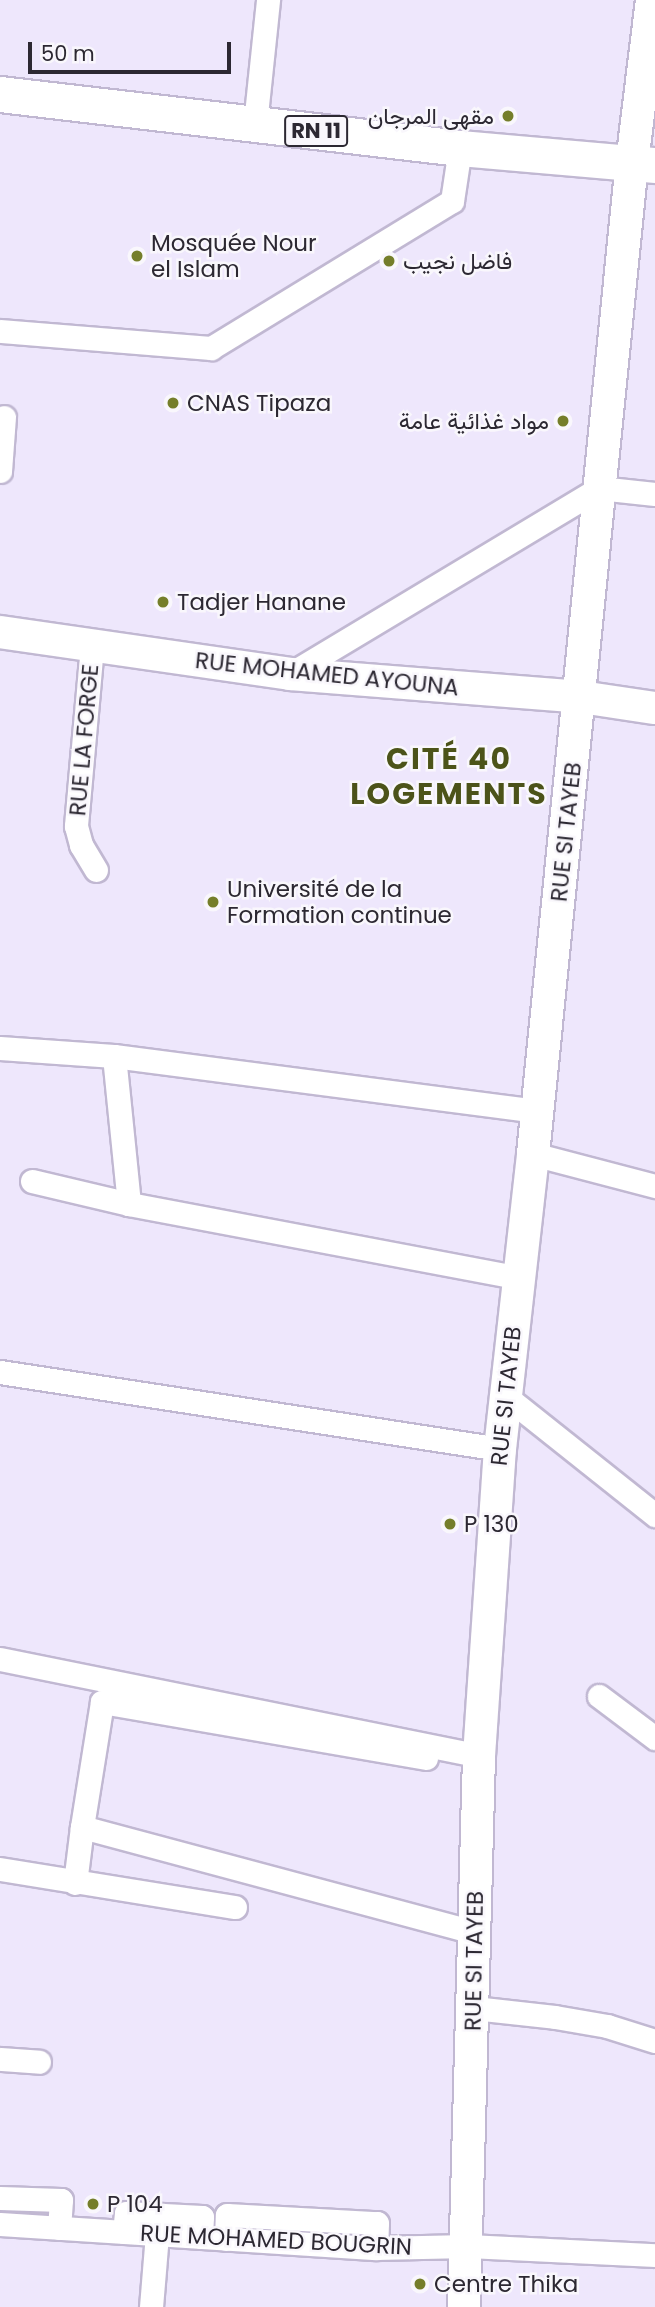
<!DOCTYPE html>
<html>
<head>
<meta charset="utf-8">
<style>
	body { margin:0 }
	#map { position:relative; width:655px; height:2307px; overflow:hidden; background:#eee7fc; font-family:Poppins,Vazirmatn,sans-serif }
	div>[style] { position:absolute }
	.roads { filter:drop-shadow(2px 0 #c1b8d2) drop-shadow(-2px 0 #c1b8d2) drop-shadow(0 2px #c1b8d2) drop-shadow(0 -2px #c1b8d2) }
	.minor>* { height:23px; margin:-11.5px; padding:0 11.5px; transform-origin:11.5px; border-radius:11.5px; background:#fff }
	.secondary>* { height:32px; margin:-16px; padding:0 16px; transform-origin:16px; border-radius:16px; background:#fff }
	.primary>* { height:35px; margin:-17.5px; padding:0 17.5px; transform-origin:17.5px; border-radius:17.5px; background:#fff }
	.dots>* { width:19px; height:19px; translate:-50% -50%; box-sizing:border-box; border:4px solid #f9f7fc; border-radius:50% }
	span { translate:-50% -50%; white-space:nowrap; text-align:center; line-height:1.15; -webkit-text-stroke:5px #f9f7fc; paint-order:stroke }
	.shield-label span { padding:2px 5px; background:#f9f7fc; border:2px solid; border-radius:5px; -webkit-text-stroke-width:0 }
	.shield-label { font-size:21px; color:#2c2832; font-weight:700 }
	.poi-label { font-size:23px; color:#2c2832 }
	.right { translate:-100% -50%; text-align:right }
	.left { translate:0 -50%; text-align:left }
	.street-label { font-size:23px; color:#2c2832 }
	.district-label { font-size:30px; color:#4c5319; font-weight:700; letter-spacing:2px }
	.scale { position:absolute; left:28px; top:42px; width:203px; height:32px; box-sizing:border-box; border:4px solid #2c2832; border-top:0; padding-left:9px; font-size:21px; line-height:24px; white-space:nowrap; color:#2c2832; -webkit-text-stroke:5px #f9f7fc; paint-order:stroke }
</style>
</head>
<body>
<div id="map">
	<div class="roads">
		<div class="minor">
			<i style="left:255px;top:124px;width:125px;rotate:-84deg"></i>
			<i style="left:0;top:331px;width:212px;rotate:4.6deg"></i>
			<i style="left:211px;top:348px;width:282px;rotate:-31.4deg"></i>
			<i style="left:452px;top:201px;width:54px;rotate:-81.4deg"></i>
			<i style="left:0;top:471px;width:54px;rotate:-85.8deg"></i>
			<i style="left:92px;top:646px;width:181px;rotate:95.1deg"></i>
			<i style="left:76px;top:826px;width:20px;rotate:75deg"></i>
			<i style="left:81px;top:845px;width:29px;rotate:59deg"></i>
			<i style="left:290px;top:674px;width:361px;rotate:-31deg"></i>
			<i style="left:599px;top:488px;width:56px;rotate:6.1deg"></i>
			<i style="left:0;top:1048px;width:114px;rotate:4deg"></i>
			<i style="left:114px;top:1056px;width:425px;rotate:7.4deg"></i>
			<i style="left:114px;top:1056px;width:149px;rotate:84.2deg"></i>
			<i style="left:533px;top:1154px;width:126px;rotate:14.7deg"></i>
			<i style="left:32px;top:1181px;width:100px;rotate:13.3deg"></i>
			<i style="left:129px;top:1204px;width:398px;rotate:10.7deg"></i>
			<i style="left:0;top:1372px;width:506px;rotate:8.75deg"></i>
			<i style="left:504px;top:1395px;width:193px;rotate:38.5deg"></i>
			<i style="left:0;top:1659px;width:489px;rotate:11.4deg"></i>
			<i style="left:599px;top:1696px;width:70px;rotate:36.9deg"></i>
			<i style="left:426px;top:1758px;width:329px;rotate:-170.2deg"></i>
			<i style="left:102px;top:1702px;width:127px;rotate:99.1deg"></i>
			<i style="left:82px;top:1827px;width:406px;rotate:15deg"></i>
			<i style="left:0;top:1869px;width:238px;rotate:9.2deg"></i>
			<i style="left:75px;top:1883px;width:56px;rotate:-82.9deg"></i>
			<i style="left:474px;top:2008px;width:81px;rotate:6.3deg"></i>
			<i style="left:555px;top:2017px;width:53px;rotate:9.8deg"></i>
			<i style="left:607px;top:2026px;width:50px;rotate:17.4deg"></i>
			<i style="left:0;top:2059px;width:39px;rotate:4deg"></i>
			<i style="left:0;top:2198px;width:61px;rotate:1.9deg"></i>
			<i style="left:61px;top:2200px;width:28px;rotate:94deg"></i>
			<i style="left:0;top:2224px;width:377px;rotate:3.7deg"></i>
			<i style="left:376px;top:2248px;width:92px;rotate:-1.2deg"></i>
			<i style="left:468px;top:2246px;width:187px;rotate:2.8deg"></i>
			<i style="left:124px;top:2232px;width:19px;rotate:-84deg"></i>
			<i style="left:126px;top:2213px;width:76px;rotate:3deg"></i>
			<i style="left:202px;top:2217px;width:20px;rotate:93deg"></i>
			<i style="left:226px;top:2239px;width:24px;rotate:-88deg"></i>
			<i style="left:227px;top:2215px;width:150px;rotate:3.1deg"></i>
			<i style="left:377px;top:2223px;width:25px;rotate:92deg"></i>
			<i style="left:151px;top:2307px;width:73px;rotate:-85.3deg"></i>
		</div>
		<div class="secondary">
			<i style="left:0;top:632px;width:293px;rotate:8.2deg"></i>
			<i style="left:290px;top:674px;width:292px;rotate:4.5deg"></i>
			<i style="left:581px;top:697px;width:75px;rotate:8.5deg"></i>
			<i style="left:464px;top:2307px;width:551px;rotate:-88.44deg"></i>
			<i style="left:479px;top:1756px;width:308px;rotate:-86.1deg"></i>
			<i style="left:500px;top:1449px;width:297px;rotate:-83.6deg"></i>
			<i style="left:533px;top:1154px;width:996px;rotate:-84.3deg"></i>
			<i style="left:632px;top:163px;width:164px;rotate:-83deg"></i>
		</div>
		<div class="primary">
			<i style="left:0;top:94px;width:463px;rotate:6.7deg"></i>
			<i style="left:460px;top:148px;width:196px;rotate:5deg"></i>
		</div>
	</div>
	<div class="dots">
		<i style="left:508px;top:116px;background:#757e2a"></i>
		<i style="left:137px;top:256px;background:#757e2a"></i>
		<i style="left:389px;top:261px;background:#757e2a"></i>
		<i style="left:173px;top:403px;background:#757e2a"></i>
		<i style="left:563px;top:421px;background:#757e2a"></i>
		<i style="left:163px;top:602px;background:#757e2a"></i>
		<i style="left:213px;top:902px;background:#757e2a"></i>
		<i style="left:450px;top:1524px;background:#757e2a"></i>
		<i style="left:93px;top:2204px;background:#757e2a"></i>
		<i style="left:420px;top:2284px;background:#757e2a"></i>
	</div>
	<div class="shield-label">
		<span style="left:316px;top:131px">RN 11</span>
	</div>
	<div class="poi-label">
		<span class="right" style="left:494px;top:116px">مقهى المرجان</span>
		<span class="left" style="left:151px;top:256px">Mosquée Nour<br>el Islam</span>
		<span class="left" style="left:403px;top:261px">فاضل نجيب</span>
		<span class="left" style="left:187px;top:403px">CNAS Tipaza</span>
		<span class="right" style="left:549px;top:421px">مواد غذائية عامة</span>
		<span class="left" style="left:177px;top:602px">Tadjer Hanane</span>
		<span class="left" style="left:227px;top:902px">Université de la<br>Formation continue</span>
		<span class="left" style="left:464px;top:1524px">P 130</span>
		<span class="left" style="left:107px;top:2204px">P 104</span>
		<span class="left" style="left:434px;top:2284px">Centre Thika</span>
	</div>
	<div class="street-label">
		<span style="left:327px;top:674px;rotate:6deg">RUE MOHAMED AYOUNA</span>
		<span style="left:84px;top:740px;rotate:-85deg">RUE LA FORGE</span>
		<span style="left:566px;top:832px;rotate:-84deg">RUE SI TAYEB</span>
		<span style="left:506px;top:1396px;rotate:-84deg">RUE SI TAYEB</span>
		<span style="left:474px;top:1961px;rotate:-89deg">RUE SI TAYEB</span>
		<span style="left:276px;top:2240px;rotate:3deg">RUE MOHAMED BOUGRIN</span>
	</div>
	<div class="district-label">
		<span style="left:449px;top:776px">CITÉ 40<br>LOGEMENTS</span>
	</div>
	<div class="scale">50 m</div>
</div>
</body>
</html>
